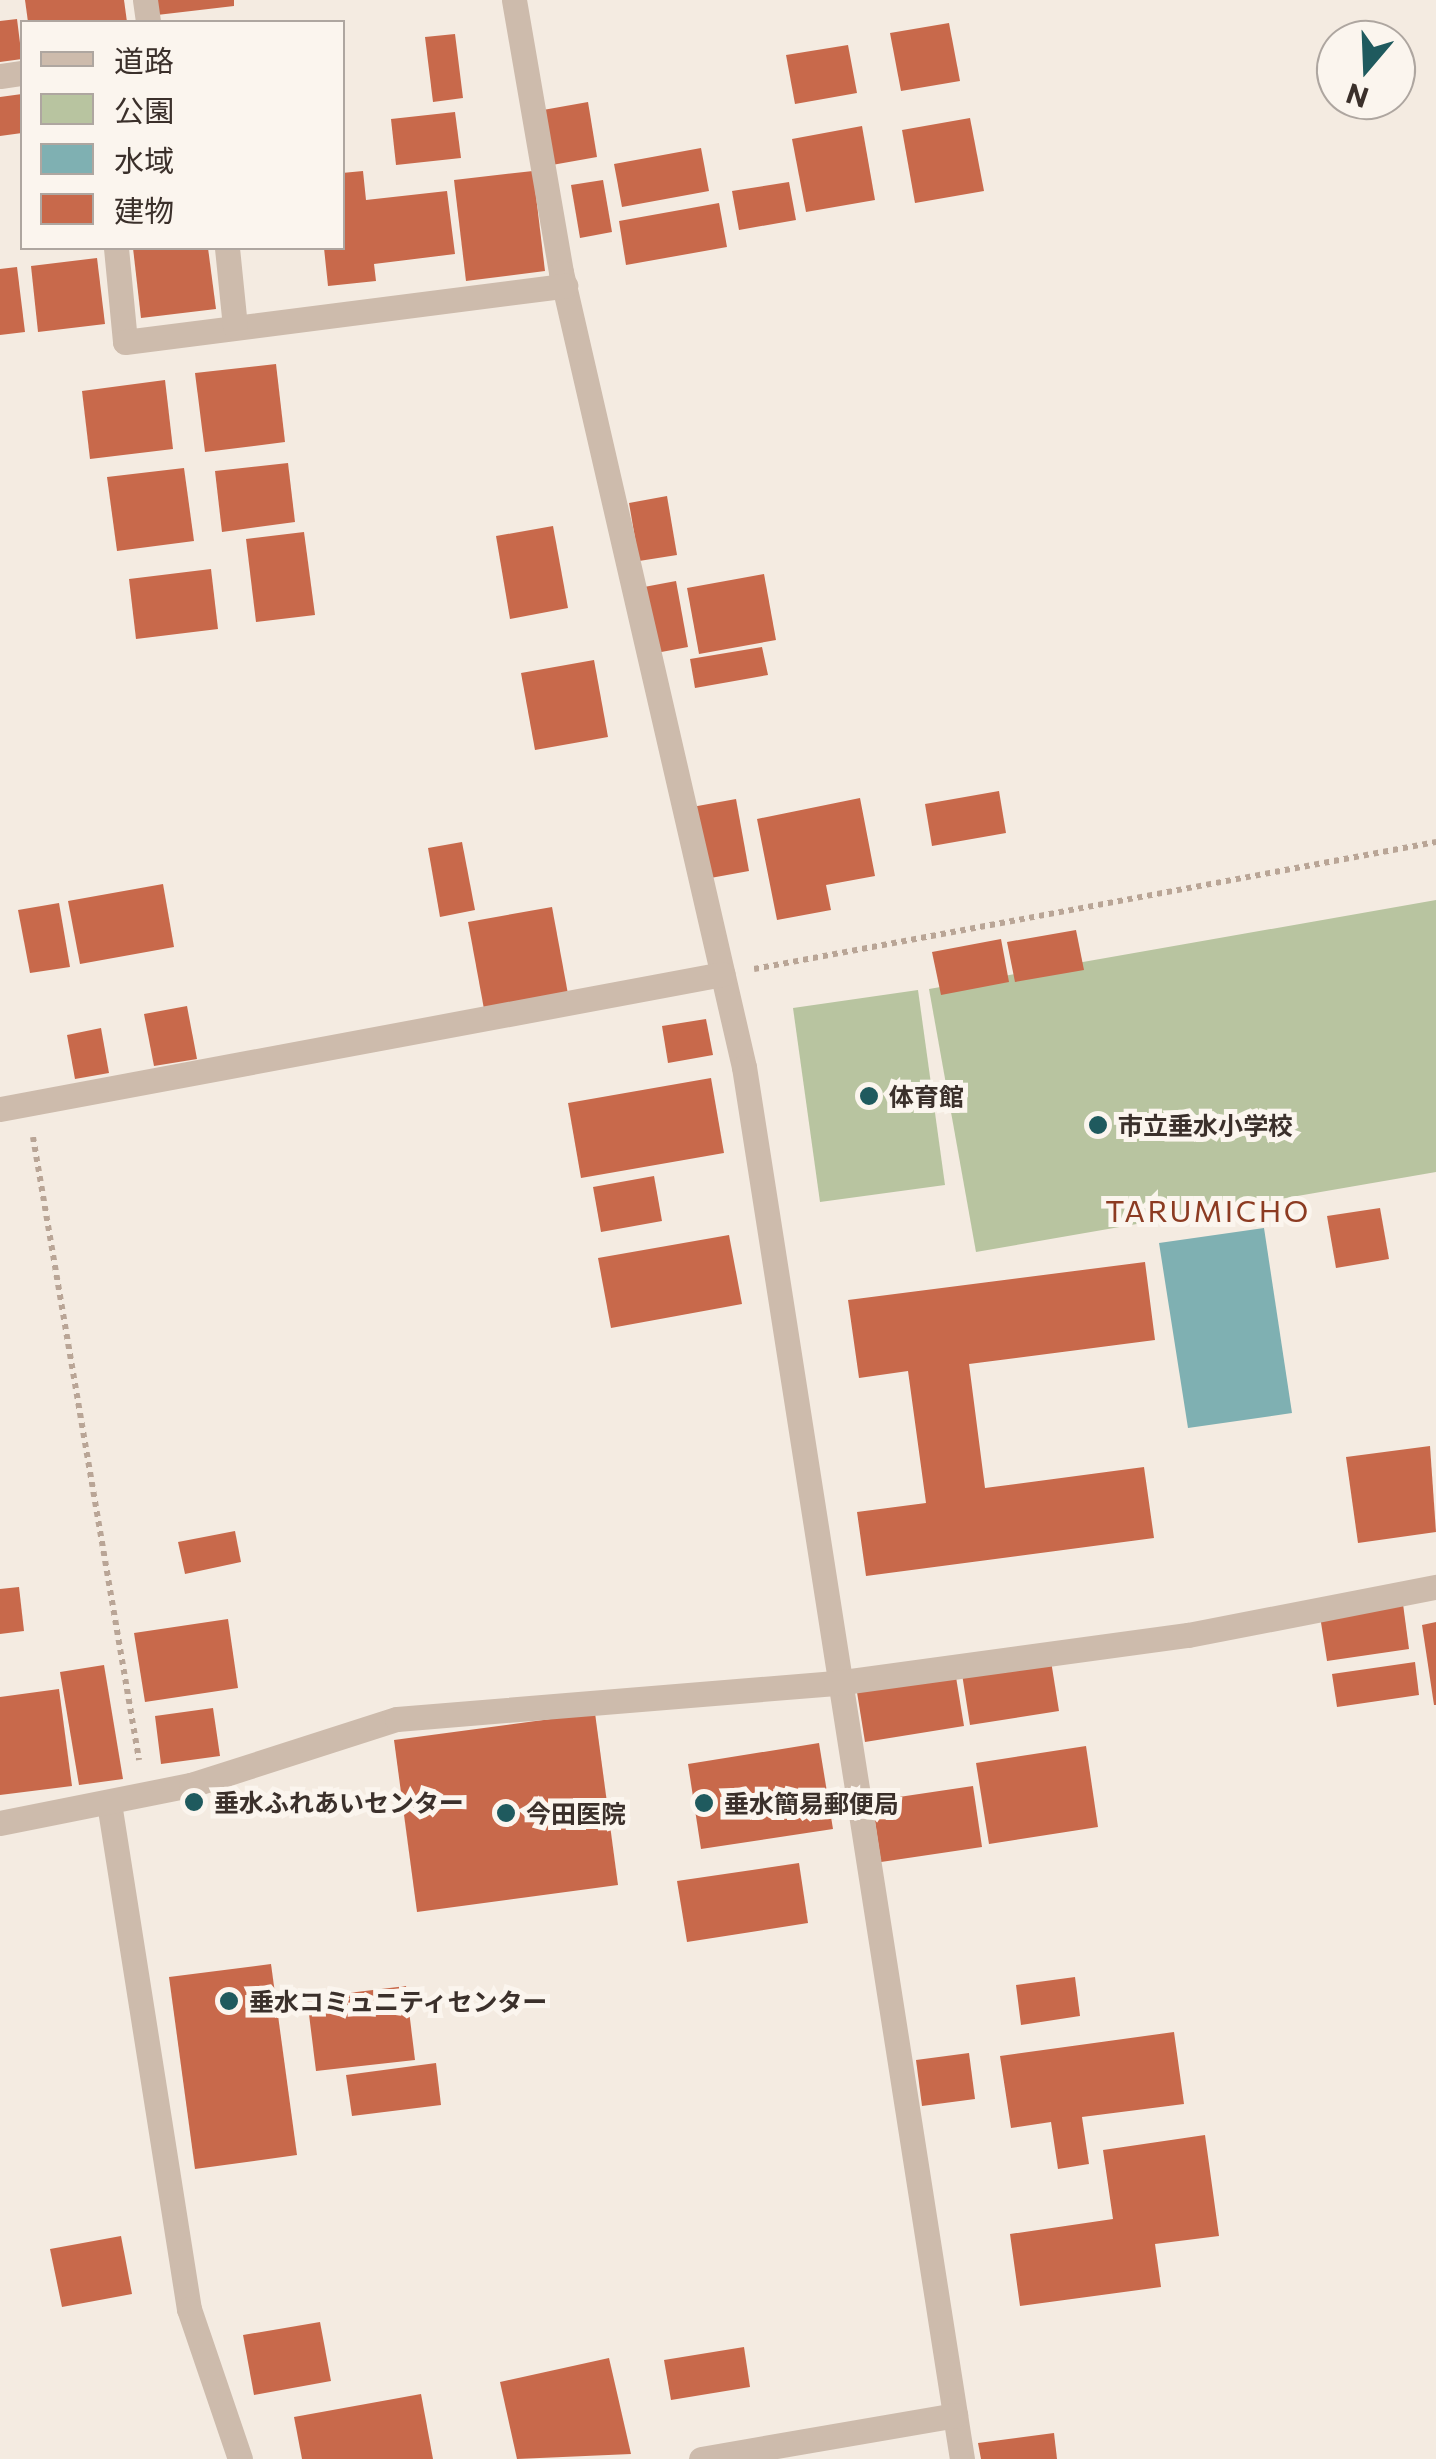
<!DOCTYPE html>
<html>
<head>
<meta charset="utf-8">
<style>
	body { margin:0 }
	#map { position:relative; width:1436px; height:2459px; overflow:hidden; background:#f4ebe1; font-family:Commissioner,"Noto Sans JP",sans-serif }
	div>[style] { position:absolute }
	.green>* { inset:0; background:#b8c4a0 }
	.water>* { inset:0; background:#7fb0b2 }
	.building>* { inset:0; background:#c8694b }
	.path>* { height:6px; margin-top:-3px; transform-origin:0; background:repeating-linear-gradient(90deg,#b9a596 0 5px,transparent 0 10px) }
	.minor>* { height:25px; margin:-12.5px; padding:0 12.5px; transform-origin:12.5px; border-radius:12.5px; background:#cdbbac }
	.dots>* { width:28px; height:28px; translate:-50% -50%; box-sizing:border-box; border:5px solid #fbf5ee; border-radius:50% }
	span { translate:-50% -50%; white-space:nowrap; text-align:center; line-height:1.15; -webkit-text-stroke:10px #fbf5ee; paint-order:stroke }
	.poi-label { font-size:25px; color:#3b302b; font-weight:700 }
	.left { translate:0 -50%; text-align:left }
	.quarter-label { font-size:30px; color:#8c3b22; letter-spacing:2.5px }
	.legend { position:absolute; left:20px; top:20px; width:325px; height:230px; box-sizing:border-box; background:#fbf5ee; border:2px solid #aea6a0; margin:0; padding:12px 18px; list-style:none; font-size:30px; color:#3b302b }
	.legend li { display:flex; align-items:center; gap:20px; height:50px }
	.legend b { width:50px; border:2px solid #aea6a0 }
	.north { position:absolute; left:1316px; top:20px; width:100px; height:100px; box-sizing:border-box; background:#fbf5ee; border:2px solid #aea6a0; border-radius:50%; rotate:199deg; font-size:28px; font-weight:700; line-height:40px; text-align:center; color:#3b302b }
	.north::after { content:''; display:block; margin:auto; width:35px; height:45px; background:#1f5a5e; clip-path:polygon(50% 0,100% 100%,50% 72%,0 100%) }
</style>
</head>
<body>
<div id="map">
	<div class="green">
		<i style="clip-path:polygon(1436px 900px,1436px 1172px,976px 1252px,929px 989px)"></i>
		<i style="clip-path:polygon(918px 990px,945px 1185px,820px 1202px,793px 1008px)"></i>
	</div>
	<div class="water">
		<i style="clip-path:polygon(1264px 1228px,1292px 1413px,1188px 1428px,1159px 1243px)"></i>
	</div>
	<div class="building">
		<i style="clip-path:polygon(25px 0,124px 0,127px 22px,28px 22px)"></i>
		<i style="clip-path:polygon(155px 0,234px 0,234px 6px,157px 15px)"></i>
		<i style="clip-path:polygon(17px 19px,22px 59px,0 62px,0 21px)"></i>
		<i style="clip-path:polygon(949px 23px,960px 81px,901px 91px,890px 33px)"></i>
		<i style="clip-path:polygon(455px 34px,463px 98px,433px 102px,425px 37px)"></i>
		<i style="clip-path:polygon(848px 45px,857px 93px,795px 104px,786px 55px)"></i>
		<i style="clip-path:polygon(22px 94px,22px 133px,0 136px,0 97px)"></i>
		<i style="clip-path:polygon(588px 102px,597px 157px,552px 165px,543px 110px)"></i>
		<i style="clip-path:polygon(455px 112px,461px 158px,396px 165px,391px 119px)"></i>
		<i style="clip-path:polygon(970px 118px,984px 191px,915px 203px,902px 130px)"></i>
		<i style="clip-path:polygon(862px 126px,875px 200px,806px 212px,792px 139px)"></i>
		<i style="clip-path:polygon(701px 148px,709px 191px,622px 207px,614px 164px)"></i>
		<i style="clip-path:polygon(363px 171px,366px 200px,447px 191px,455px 254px,374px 264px,376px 281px,328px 286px,324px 248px,342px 248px,342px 173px)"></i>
		<i style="clip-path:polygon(533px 171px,545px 271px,466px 281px,454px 180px)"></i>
		<i style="clip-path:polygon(603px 180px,612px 232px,580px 238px,571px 185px)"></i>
		<i style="clip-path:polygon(789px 182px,796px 220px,739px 230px,732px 191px)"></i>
		<i style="clip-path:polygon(719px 203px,727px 247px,626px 265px,619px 221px)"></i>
		<i style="clip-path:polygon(133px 248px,208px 248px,216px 309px,141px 318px)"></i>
		<i style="clip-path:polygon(97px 258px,105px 324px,38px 332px,31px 266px)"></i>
		<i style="clip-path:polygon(17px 267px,25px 332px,0 335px,0 269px)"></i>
		<i style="clip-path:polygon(276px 364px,285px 442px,205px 452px,195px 373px)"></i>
		<i style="clip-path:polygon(165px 380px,173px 449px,90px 459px,82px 391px)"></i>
		<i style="clip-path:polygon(288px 463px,295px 522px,222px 532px,215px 471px)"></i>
		<i style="clip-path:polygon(184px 468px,194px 541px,117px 551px,107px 477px)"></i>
		<i style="clip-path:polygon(667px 496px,677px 555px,639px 561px,629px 503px)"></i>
		<i style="clip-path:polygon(553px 526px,568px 608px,510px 619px,496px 536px)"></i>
		<i style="clip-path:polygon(304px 532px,315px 615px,256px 622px,246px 539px)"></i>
		<i style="clip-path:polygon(211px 569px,218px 629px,136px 639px,129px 579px)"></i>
		<i style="clip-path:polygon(764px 574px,776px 640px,699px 654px,687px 588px)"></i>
		<i style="clip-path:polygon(676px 581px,688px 647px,656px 653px,644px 587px)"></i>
		<i style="clip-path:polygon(762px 647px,768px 675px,695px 688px,690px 659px)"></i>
		<i style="clip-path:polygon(594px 660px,608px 737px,535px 750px,521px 673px)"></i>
		<i style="clip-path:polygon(999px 791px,1006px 833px,932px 846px,925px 804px)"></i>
		<i style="clip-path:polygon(860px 798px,875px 876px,826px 885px,831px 910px,777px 920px,757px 819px)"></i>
		<i style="clip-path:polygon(736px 799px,749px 871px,705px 879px,692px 807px)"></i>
		<i style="clip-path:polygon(462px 842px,475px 910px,440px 917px,428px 848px)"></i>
		<i style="clip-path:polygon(163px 884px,174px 947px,80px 964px,68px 901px)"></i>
		<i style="clip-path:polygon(59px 903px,70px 967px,30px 973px,18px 910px)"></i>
		<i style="clip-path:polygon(552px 907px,568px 994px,484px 1009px,468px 922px)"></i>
		<i style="clip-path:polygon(1076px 930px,1084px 970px,1015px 982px,1007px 942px)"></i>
		<i style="clip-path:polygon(1001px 939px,1009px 982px,941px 995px,932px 952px)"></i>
		<i style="clip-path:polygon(187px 1006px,197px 1059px,154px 1066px,144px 1014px)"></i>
		<i style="clip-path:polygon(706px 1019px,713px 1055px,668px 1063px,662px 1026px)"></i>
		<i style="clip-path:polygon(101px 1028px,109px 1073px,75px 1079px,67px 1035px)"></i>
		<i style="clip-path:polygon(711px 1078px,724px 1153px,581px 1178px,568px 1103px)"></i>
		<i style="clip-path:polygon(654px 1176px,662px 1221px,601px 1232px,593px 1187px)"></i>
		<i style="clip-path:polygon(1380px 1208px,1389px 1259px,1336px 1268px,1327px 1216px)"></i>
		<i style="clip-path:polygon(729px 1235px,742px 1304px,611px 1328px,598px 1258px)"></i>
		<i style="clip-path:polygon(1145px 1262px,1155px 1340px,969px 1364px,985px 1488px,1144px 1467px,1154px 1538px,866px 1576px,857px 1512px,926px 1503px,908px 1371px,859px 1378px,848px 1300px)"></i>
		<i style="clip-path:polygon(1430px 1446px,1436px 1532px,1358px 1543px,1346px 1457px)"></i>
		<i style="clip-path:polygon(235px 1531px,241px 1562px,185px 1574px,178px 1542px)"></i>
		<i style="clip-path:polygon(19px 1587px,24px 1631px,0 1634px,0 1589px)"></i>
		<i style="clip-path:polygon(1403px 1604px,1409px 1649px,1327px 1661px,1320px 1616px)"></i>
		<i style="clip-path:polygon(228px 1619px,238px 1688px,145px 1702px,134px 1633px)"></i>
		<i style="clip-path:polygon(1436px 1622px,1436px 1705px,1434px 1705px,1422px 1625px)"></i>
		<i style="clip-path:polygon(1051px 1661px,1059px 1711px,970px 1725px,962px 1674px)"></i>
		<i style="clip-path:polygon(1415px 1662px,1419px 1695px,1337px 1707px,1332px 1674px)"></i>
		<i style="clip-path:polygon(104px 1665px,123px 1779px,79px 1785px,60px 1672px)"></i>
		<i style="clip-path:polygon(955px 1671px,964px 1726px,865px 1742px,856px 1686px)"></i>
		<i style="clip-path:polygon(59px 1689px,72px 1786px,0 1795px,0 1697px)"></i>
		<i style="clip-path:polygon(213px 1708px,220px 1756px,161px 1764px,155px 1716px)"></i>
		<i style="clip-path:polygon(595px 1713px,618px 1885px,417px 1912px,394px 1740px)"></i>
		<i style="clip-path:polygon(819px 1743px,833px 1829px,701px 1849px,688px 1764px)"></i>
		<i style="clip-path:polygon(1086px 1746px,1098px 1827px,989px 1844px,976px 1763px)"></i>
		<i style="clip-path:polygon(973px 1786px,982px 1847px,881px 1862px,872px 1801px)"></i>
		<i style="clip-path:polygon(799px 1863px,808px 1923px,687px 1942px,677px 1881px)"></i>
		<i style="clip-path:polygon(271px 1964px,297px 2155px,195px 2169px,169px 1977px)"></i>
		<i style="clip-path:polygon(1075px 1977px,1080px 2016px,1021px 2025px,1016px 1985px)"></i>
		<i style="clip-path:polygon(406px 1986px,415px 2060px,316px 2071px,307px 1998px)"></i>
		<i style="clip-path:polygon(1174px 2032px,1184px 2104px,1082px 2117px,1089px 2164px,1058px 2169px,1051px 2122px,1011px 2128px,1000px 2056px)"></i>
		<i style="clip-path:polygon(969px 2053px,975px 2099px,922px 2106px,916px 2060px)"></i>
		<i style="clip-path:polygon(436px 2063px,441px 2105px,352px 2116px,346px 2075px)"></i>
		<i style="clip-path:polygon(1205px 2135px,1219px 2236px,1155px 2244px,1161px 2287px,1020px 2306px,1010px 2234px,1113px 2219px,1103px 2150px)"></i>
		<i style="clip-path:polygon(121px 2236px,132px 2294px,62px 2307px,50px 2249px)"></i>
		<i style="clip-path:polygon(320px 2322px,331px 2381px,254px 2395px,243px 2335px)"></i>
		<i style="clip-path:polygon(744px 2347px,750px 2387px,671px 2400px,664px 2360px)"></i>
		<i style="clip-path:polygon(609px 2358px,631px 2454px,517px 2459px,500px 2382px)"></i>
		<i style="clip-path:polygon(421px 2394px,433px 2459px,302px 2459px,294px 2417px)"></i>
		<i style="clip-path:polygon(1054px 2433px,1057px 2459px,981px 2459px,978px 2443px)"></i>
	</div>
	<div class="path">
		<i style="left:754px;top:969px;width:694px;rotate:-10.55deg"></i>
		<i style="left:33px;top:1137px;width:632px;rotate:80.34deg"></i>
	</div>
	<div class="minor">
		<i style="left:145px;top:0;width:22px;rotate:82deg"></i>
		<i style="left:514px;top:0;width:276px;rotate:80.2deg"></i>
		<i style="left:561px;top:272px;width:816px;rotate:77.04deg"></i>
		<i style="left:744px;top:1067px;width:1409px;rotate:81.1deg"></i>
		<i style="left:0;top:76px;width:22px;rotate:-8deg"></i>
		<i style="left:116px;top:248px;width:94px;rotate:84.5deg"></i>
		<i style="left:125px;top:342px;width:444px;rotate:-7.3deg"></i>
		<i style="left:227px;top:248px;width:79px;rotate:84.2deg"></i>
		<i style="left:0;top:1109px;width:735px;rotate:-10.58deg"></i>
		<i style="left:109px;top:1803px;width:512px;rotate:81.02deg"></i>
		<i style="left:189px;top:2309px;width:158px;rotate:71.2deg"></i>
		<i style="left:0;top:1823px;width:195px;rotate:-11.3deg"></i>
		<i style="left:191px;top:1785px;width:216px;rotate:-17.8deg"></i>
		<i style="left:397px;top:1719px;width:440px;rotate:-4.7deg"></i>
		<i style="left:836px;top:1683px;width:355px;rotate:-7.8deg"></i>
		<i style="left:1188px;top:1635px;width:253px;rotate:-11deg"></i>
		<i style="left:701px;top:2459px;width:258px;rotate:-9.8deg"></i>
	</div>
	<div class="dots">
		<i style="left:869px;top:1096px;background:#1f5a5e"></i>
		<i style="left:1098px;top:1125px;background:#1f5a5e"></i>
		<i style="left:194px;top:1802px;background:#1f5a5e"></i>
		<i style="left:704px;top:1803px;background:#1f5a5e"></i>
		<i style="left:506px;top:1813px;background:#1f5a5e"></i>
		<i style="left:229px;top:2001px;background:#1f5a5e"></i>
	</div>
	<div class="poi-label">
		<span class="left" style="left:889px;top:1096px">体育館</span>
		<span class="left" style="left:1118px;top:1125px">市立垂水小学校</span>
		<span class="left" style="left:214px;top:1802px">垂水ふれあいセンター</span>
		<span class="left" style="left:724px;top:1803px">垂水簡易郵便局</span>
		<span class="left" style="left:526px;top:1813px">今田医院</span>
		<span class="left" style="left:249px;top:2001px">垂水コミュニティセンター</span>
	</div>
	<div class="quarter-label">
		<span style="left:1208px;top:1210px">TARUMICHO</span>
	</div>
	<ul class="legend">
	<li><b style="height:12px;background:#cdbbac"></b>道路</li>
	<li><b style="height:28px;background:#b8c4a0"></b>公園</li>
	<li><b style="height:28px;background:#7fb0b2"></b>水域</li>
	<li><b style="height:28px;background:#c8694b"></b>建物</li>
	</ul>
	<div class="north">N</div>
</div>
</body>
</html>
